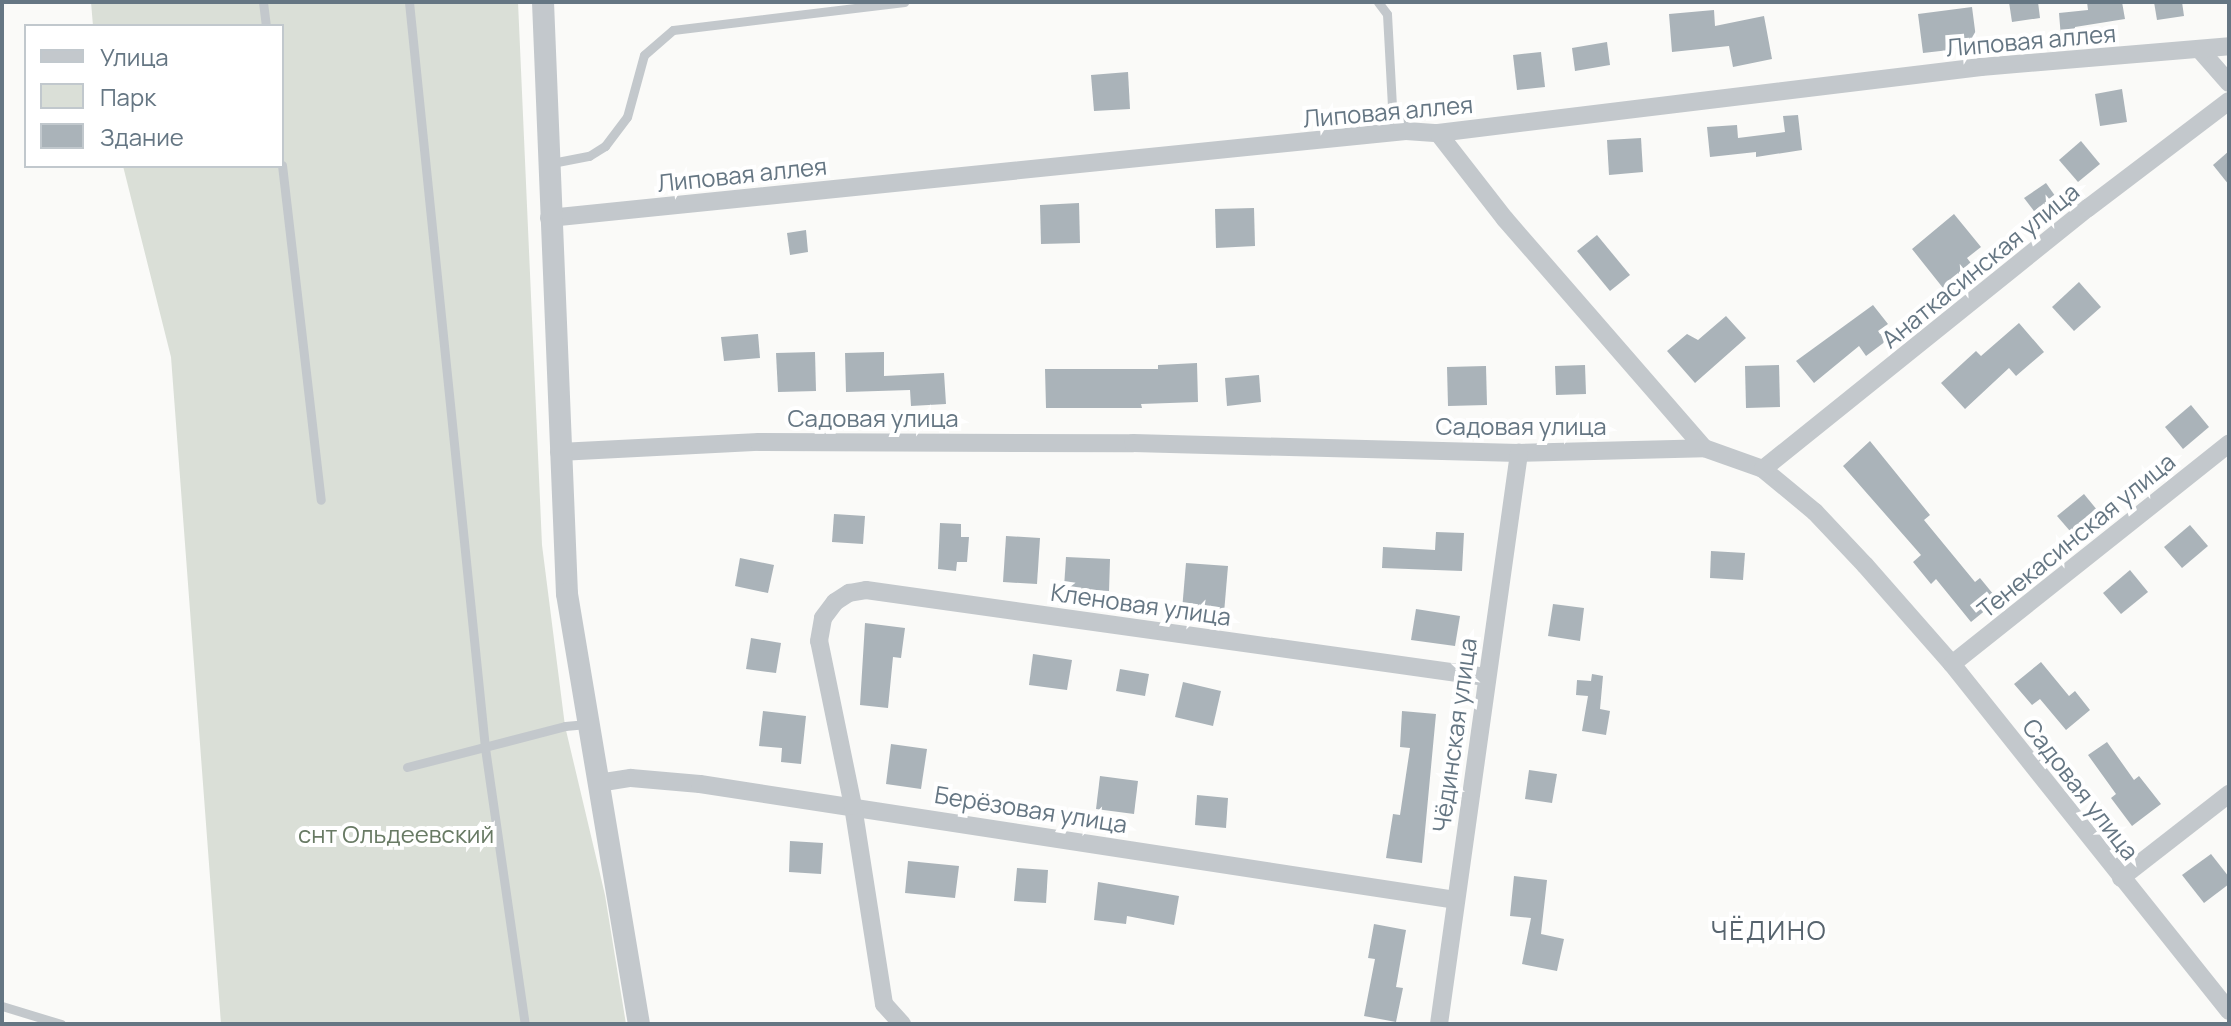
<!DOCTYPE html>
<html>
<head>
<meta charset="utf-8">
<style>
	body { margin:0 }
	#map { position:relative; width:2231px; height:1026px; overflow:hidden; background:#fafaf8; font-family:Manrope,sans-serif }
	div>[style] { position:absolute }
	.green>* { inset:0; background:#dadfd7 }
	.building>* { inset:0; background:#aab3b9 }
	.service>* { height:9px; margin:-4.5px; padding:0 4.5px; transform-origin:4.5px; border-radius:4.5px; background:#c3c8cc }
	.minor>* { height:18px; margin:-9px; padding:0 9px; transform-origin:9px; border-radius:9px; background:#c3c8cc }
	.tertiary>* { height:22px; margin:-11px; padding:0 11px; transform-origin:11px; border-radius:11px; background:#c3c8cc }
	span { translate:-50% -50%; white-space:nowrap; text-align:center; line-height:1.15; -webkit-text-stroke:8px #fff; paint-order:stroke }
	.street-label { font-size:24px; color:#657683 }
	.park-label { font-size:24px; color:#687a64 }
	.neighbourhood-label { font-size:26px; color:#57646e; letter-spacing:2px }
	.frame { position:absolute; inset:0; border:4px solid #657683; pointer-events:none }
	.legend { position:absolute; left:24px; top:24px; width:260px; height:144px; box-sizing:border-box; background:#fff; border:2px solid #c1c8cd; margin:0; padding:10px 14px; list-style:none; font-size:24px; color:#657683 }
	.legend li { display:flex; align-items:center; gap:16px; height:40px }
	.legend b { width:40px; border:2px solid #c1c8cd }
</style>
</head>
<body>
<div id="map">
	<div class="green">
		<i style="clip-path:polygon(91px 2px,518px 2px,542px 545px,565px 726px,605px 895px,626px 1024px,221px 1024px,171px 357px,123px 166px,282px 166px,282px 26px,93px 26px)"></i>
	</div>
	<div class="building">
		<i style="clip-path:polygon(2009px 2px,2038px 2px,2040px 18px,2012px 22px)"></i>
		<i style="clip-path:polygon(2087px 2px,2122px 2px,2125px 19px,2075px 27px,2075px 35px,2061px 38px,2059px 13px,2088px 10px)"></i>
		<i style="clip-path:polygon(2154px 2px,2182px 2px,2184px 16px,2157px 20px)"></i>
		<i style="clip-path:polygon(1972px 7px,1976px 38px,1957px 40px,1958px 49px,1923px 53px,1918px 14px)"></i>
		<i style="clip-path:polygon(1714px 10px,1715px 26px,1764px 16px,1772px 59px,1733px 67px,1729px 46px,1672px 52px,1669px 14px)"></i>
		<i style="clip-path:polygon(1607px 42px,1610px 65px,1575px 71px,1572px 48px)"></i>
		<i style="clip-path:polygon(1541px 52px,1545px 87px,1517px 90px,1513px 55px)"></i>
		<i style="clip-path:polygon(1128px 72px,1130px 109px,1094px 111px,1091px 75px)"></i>
		<i style="clip-path:polygon(2122px 89px,2127px 122px,2100px 126px,2095px 94px)"></i>
		<i style="clip-path:polygon(1798px 115px,1802px 150px,1756px 157px,1756px 152px,1710px 157px,1707px 127px,1737px 125px,1738px 138px,1785px 132px,1783px 116px)"></i>
		<i style="clip-path:polygon(1641px 138px,1643px 172px,1609px 175px,1607px 140px)"></i>
		<i style="clip-path:polygon(2081px 141px,2100px 164px,2078px 182px,2059px 160px)"></i>
		<i style="clip-path:polygon(2229px 151px,2229px 185px,2213px 165px)"></i>
		<i style="clip-path:polygon(2046px 183px,2058px 200px,2037px 215px,2024px 198px)"></i>
		<i style="clip-path:polygon(1079px 203px,1080px 243px,1041px 244px,1040px 205px)"></i>
		<i style="clip-path:polygon(1254px 208px,1255px 246px,1216px 248px,1215px 209px)"></i>
		<i style="clip-path:polygon(1954px 214px,1981px 247px,1967px 258px,1980px 275px,1951px 298px,1912px 249px)"></i>
		<i style="clip-path:polygon(806px 230px,808px 252px,790px 255px,787px 233px)"></i>
		<i style="clip-path:polygon(1597px 235px,1630px 275px,1610px 291px,1577px 251px)"></i>
		<i style="clip-path:polygon(2079px 282px,2101px 307px,2074px 331px,2052px 307px)"></i>
		<i style="clip-path:polygon(1873px 305px,1888px 324px,1878px 331px,1886px 341px,1866px 356px,1859px 346px,1814px 383px,1796px 361px)"></i>
		<i style="clip-path:polygon(1726px 316px,1746px 338px,1695px 383px,1667px 351px,1687px 334px,1698px 340px)"></i>
		<i style="clip-path:polygon(2019px 323px,2044px 352px,2016px 376px,2009px 368px,1965px 409px,1941px 383px,1976px 351px,1981px 356px)"></i>
		<i style="clip-path:polygon(758px 334px,760px 358px,724px 361px,721px 337px)"></i>
		<i style="clip-path:polygon(815px 352px,816px 391px,778px 392px,776px 353px)"></i>
		<i style="clip-path:polygon(884px 352px,884px 376px,944px 373px,946px 404px,911px 406px,910px 390px,846px 392px,845px 353px)"></i>
		<i style="clip-path:polygon(1197px 363px,1198px 402px,1141px 404px,1142px 408px,1046px 408px,1045px 369px,1158px 369px,1158px 365px)"></i>
		<i style="clip-path:polygon(1585px 365px,1586px 394px,1556px 395px,1555px 366px)"></i>
		<i style="clip-path:polygon(1779px 365px,1780px 407px,1746px 408px,1745px 366px)"></i>
		<i style="clip-path:polygon(1486px 366px,1487px 405px,1448px 406px,1447px 367px)"></i>
		<i style="clip-path:polygon(1259px 375px,1261px 402px,1227px 406px,1225px 378px)"></i>
		<i style="clip-path:polygon(2191px 405px,2209px 427px,2183px 449px,2165px 427px)"></i>
		<i style="clip-path:polygon(1870px 441px,1930px 515px,1924px 520px,1975px 582px,1980px 578px,1998px 600px,1971px 622px,1936px 579px,1931px 584px,1913px 562px,1921px 555px,1843px 466px)"></i>
		<i style="clip-path:polygon(2084px 494px,2102px 516px,2076px 538px,2057px 516px)"></i>
		<i style="clip-path:polygon(834px 514px,865px 516px,863px 544px,832px 542px)"></i>
		<i style="clip-path:polygon(940px 523px,961px 524px,961px 537px,969px 537px,967px 562px,957px 562px,956px 571px,938px 569px)"></i>
		<i style="clip-path:polygon(2190px 525px,2208px 546px,2182px 568px,2164px 547px)"></i>
		<i style="clip-path:polygon(1436px 532px,1464px 533px,1462px 571px,1382px 568px,1383px 547px,1435px 550px)"></i>
		<i style="clip-path:polygon(1006px 536px,1040px 538px,1037px 584px,1003px 582px)"></i>
		<i style="clip-path:polygon(1711px 551px,1745px 553px,1743px 580px,1710px 578px)"></i>
		<i style="clip-path:polygon(1066px 557px,1110px 559px,1109px 591px,1064px 588px)"></i>
		<i style="clip-path:polygon(740px 558px,774px 565px,768px 593px,735px 586px)"></i>
		<i style="clip-path:polygon(1186px 563px,1228px 566px,1224px 613px,1182px 610px)"></i>
		<i style="clip-path:polygon(2130px 570px,2148px 592px,2121px 614px,2103px 593px)"></i>
		<i style="clip-path:polygon(1553px 604px,1584px 608px,1580px 641px,1548px 636px)"></i>
		<i style="clip-path:polygon(1416px 609px,1460px 616px,1455px 646px,1411px 640px)"></i>
		<i style="clip-path:polygon(865px 623px,905px 628px,901px 658px,893px 657px,888px 708px,860px 705px)"></i>
		<i style="clip-path:polygon(751px 638px,781px 643px,776px 673px,746px 669px)"></i>
		<i style="clip-path:polygon(1033px 654px,1072px 660px,1067px 690px,1029px 685px)"></i>
		<i style="clip-path:polygon(2041px 662px,2069px 696px,2075px 691px,2090px 710px,2066px 730px,2040px 699px,2032px 705px,2014px 684px)"></i>
		<i style="clip-path:polygon(1120px 669px,1149px 674px,1145px 696px,1116px 691px)"></i>
		<i style="clip-path:polygon(1592px 674px,1603px 676px,1600px 709px,1610px 711px,1606px 735px,1582px 731px,1588px 696px,1576px 695px,1577px 680px,1591px 681px)"></i>
		<i style="clip-path:polygon(1183px 682px,1221px 691px,1213px 726px,1175px 717px)"></i>
		<i style="clip-path:polygon(763px 711px,806px 716px,801px 764px,781px 762px,782px 748px,759px 746px)"></i>
		<i style="clip-path:polygon(1402px 711px,1436px 714px,1422px 863px,1386px 858px,1393px 814px,1400px 815px,1410px 748px,1400px 747px)"></i>
		<i style="clip-path:polygon(2107px 742px,2134px 780px,2139px 776px,2161px 804px,2132px 826px,2111px 798px,2116px 794px,2088px 755px)"></i>
		<i style="clip-path:polygon(891px 744px,927px 749px,921px 789px,886px 784px)"></i>
		<i style="clip-path:polygon(1529px 770px,1557px 774px,1552px 803px,1525px 799px)"></i>
		<i style="clip-path:polygon(1100px 776px,1138px 781px,1134px 814px,1096px 809px)"></i>
		<i style="clip-path:polygon(1197px 795px,1228px 798px,1226px 828px,1195px 825px)"></i>
		<i style="clip-path:polygon(790px 841px,823px 843px,821px 874px,789px 872px)"></i>
		<i style="clip-path:polygon(2211px 854px,2229px 877px,2229px 884px,2204px 903px,2182px 875px)"></i>
		<i style="clip-path:polygon(908px 861px,959px 866px,955px 898px,905px 893px)"></i>
		<i style="clip-path:polygon(1017px 868px,1048px 870px,1046px 903px,1014px 901px)"></i>
		<i style="clip-path:polygon(1514px 876px,1547px 880px,1541px 934px,1564px 939px,1557px 971px,1522px 964px,1531px 918px,1510px 916px)"></i>
		<i style="clip-path:polygon(1098px 882px,1179px 896px,1174px 925px,1127px 916px,1126px 924px,1094px 920px)"></i>
		<i style="clip-path:polygon(1374px 924px,1406px 930px,1396px 987px,1403px 988px,1396px 1022px,1364px 1016px,1375px 959px,1368px 958px)"></i>
	</div>
	<div class="service">
		<i style="left:263px;top:2px;width:24px;rotate:83deg"></i>
		<i style="left:409px;top:2px;width:750px;rotate:84.18deg"></i>
		<i style="left:485px;top:748px;width:279px;rotate:81.8deg"></i>
		<i style="left:1378px;top:2px;width:15px;rotate:53deg"></i>
		<i style="left:1387px;top:14px;width:92px;rotate:86.9deg"></i>
		<i style="left:1392px;top:106px;width:29px;rotate:61deg"></i>
		<i style="left:552px;top:163px;width:38px;rotate:-11deg"></i>
		<i style="left:589px;top:156px;width:19px;rotate:-32deg"></i>
		<i style="left:605px;top:146px;width:36px;rotate:-53deg"></i>
		<i style="left:627px;top:117px;width:64px;rotate:-74.7deg"></i>
		<i style="left:644px;top:55px;width:38px;rotate:-41deg"></i>
		<i style="left:673px;top:30px;width:233px;rotate:-6.9deg"></i>
		<i style="left:282px;top:165px;width:337px;rotate:83.4deg"></i>
		<i style="left:407px;top:767px;width:163px;rotate:-14.5deg"></i>
		<i style="left:565px;top:726px;width:22px;rotate:-5deg"></i>
		<i style="left:2px;top:1006px;width:62px;rotate:17deg"></i>
	</div>
	<div class="minor">
		<i style="left:2200px;top:50px;width:44px;rotate:48.7deg"></i>
		<i style="left:1438px;top:133px;width:109px;rotate:52.1deg"></i>
		<i style="left:1505px;top:219px;width:303px;rotate:49deg"></i>
		<i style="left:549px;top:218px;width:861px;rotate:-5.8deg"></i>
		<i style="left:1406px;top:131px;width:32px;rotate:4deg"></i>
		<i style="left:1438px;top:133px;width:547px;rotate:-6.93deg"></i>
		<i style="left:1981px;top:67px;width:249px;rotate:-4.8deg"></i>
		<i style="left:559px;top:452px;width:200px;rotate:-2.9deg"></i>
		<i style="left:759px;top:442px;width:374px;rotate:0.2deg"></i>
		<i style="left:1133px;top:443px;width:386px;rotate:1.5deg"></i>
		<i style="left:1519px;top:453px;width:185px;rotate:-1.5deg"></i>
		<i style="left:1704px;top:448px;width:63px;rotate:19.6deg"></i>
		<i style="left:1763px;top:469px;width:67px;rotate:39.6deg"></i>
		<i style="left:1815px;top:512px;width:73px;rotate:46.7deg"></i>
		<i style="left:1865px;top:565px;width:132px;rotate:48.7deg"></i>
		<i style="left:1952px;top:664px;width:444px;rotate:51.4deg"></i>
		<i style="left:1763px;top:469px;width:417px;rotate:-38.8deg"></i>
		<i style="left:2088px;top:208px;width:177px;rotate:-37.2deg"></i>
		<i style="left:1952px;top:664px;width:354px;rotate:-38.5deg"></i>
		<i style="left:598px;top:783px;width:33px;rotate:-9deg"></i>
		<i style="left:631px;top:778px;width:69px;rotate:5deg"></i>
		<i style="left:700px;top:784px;width:764px;rotate:8.73deg"></i>
		<i style="left:2121px;top:878px;width:137px;rotate:-37.9deg"></i>
		<i style="left:902px;top:1024px;width:27px;rotate:-132deg"></i>
		<i style="left:884px;top:1004px;width:200px;rotate:-98.9deg"></i>
		<i style="left:853px;top:806px;width:168px;rotate:-101.6deg"></i>
		<i style="left:819px;top:641px;width:23px;rotate:-80deg"></i>
		<i style="left:823px;top:618px;width:20px;rotate:-53deg"></i>
		<i style="left:835px;top:602px;width:17px;rotate:-33deg"></i>
		<i style="left:849px;top:593px;width:17px;rotate:-10deg"></i>
		<i style="left:866px;top:590px;width:626px;rotate:7.99deg"></i>
		<i style="left:1439px;top:1024px;width:577px;rotate:-82.02deg"></i>
	</div>
	<div class="tertiary">
		<i style="left:543px;top:2px;width:592px;rotate:87.68deg"></i>
		<i style="left:567px;top:594px;width:436px;rotate:80.5deg"></i>
	</div>
	<div class="street-label">
		<span style="left:2031px;top:40px;rotate:-5deg">Липовая аллея</span>
		<span style="left:1388px;top:111px;rotate:-5deg">Липовая аллея</span>
		<span style="left:742px;top:174px;rotate:-6deg">Липовая аллея</span>
		<span style="left:1980px;top:265px;rotate:-39deg">Анаткасинская улица</span>
		<span style="left:873px;top:418px">Садовая улица</span>
		<span style="left:1521px;top:426px">Садовая улица</span>
		<span style="left:2076px;top:535px;rotate:-39deg">Тенекасинская улица</span>
		<span style="left:1141px;top:604px;rotate:8deg">Кленовая улица</span>
		<span style="left:1454px;top:735px;rotate:-82deg">Чёдинская улица</span>
		<span style="left:2081px;top:789px;rotate:52deg">Садовая улица</span>
		<span style="left:1031px;top:809px;rotate:9deg">Берёзовая улица</span>
	</div>
	<div class="park-label">
		<span style="left:396px;top:834px">снт Ольдеевский</span>
	</div>
	<div class="neighbourhood-label">
		<span style="left:1769px;top:931px">ЧЁДИНО</span>
	</div>
	<div class="frame"></div>
	<ul class="legend">
	<li><b style="height:10px;background:#c3c8cc"></b>Улица</li>
	<li><b style="height:22px;background:#dadfd7"></b>Парк</li>
	<li><b style="height:22px;background:#aab3b9"></b>Здание</li>
	</ul>
</div>
</body>
</html>
